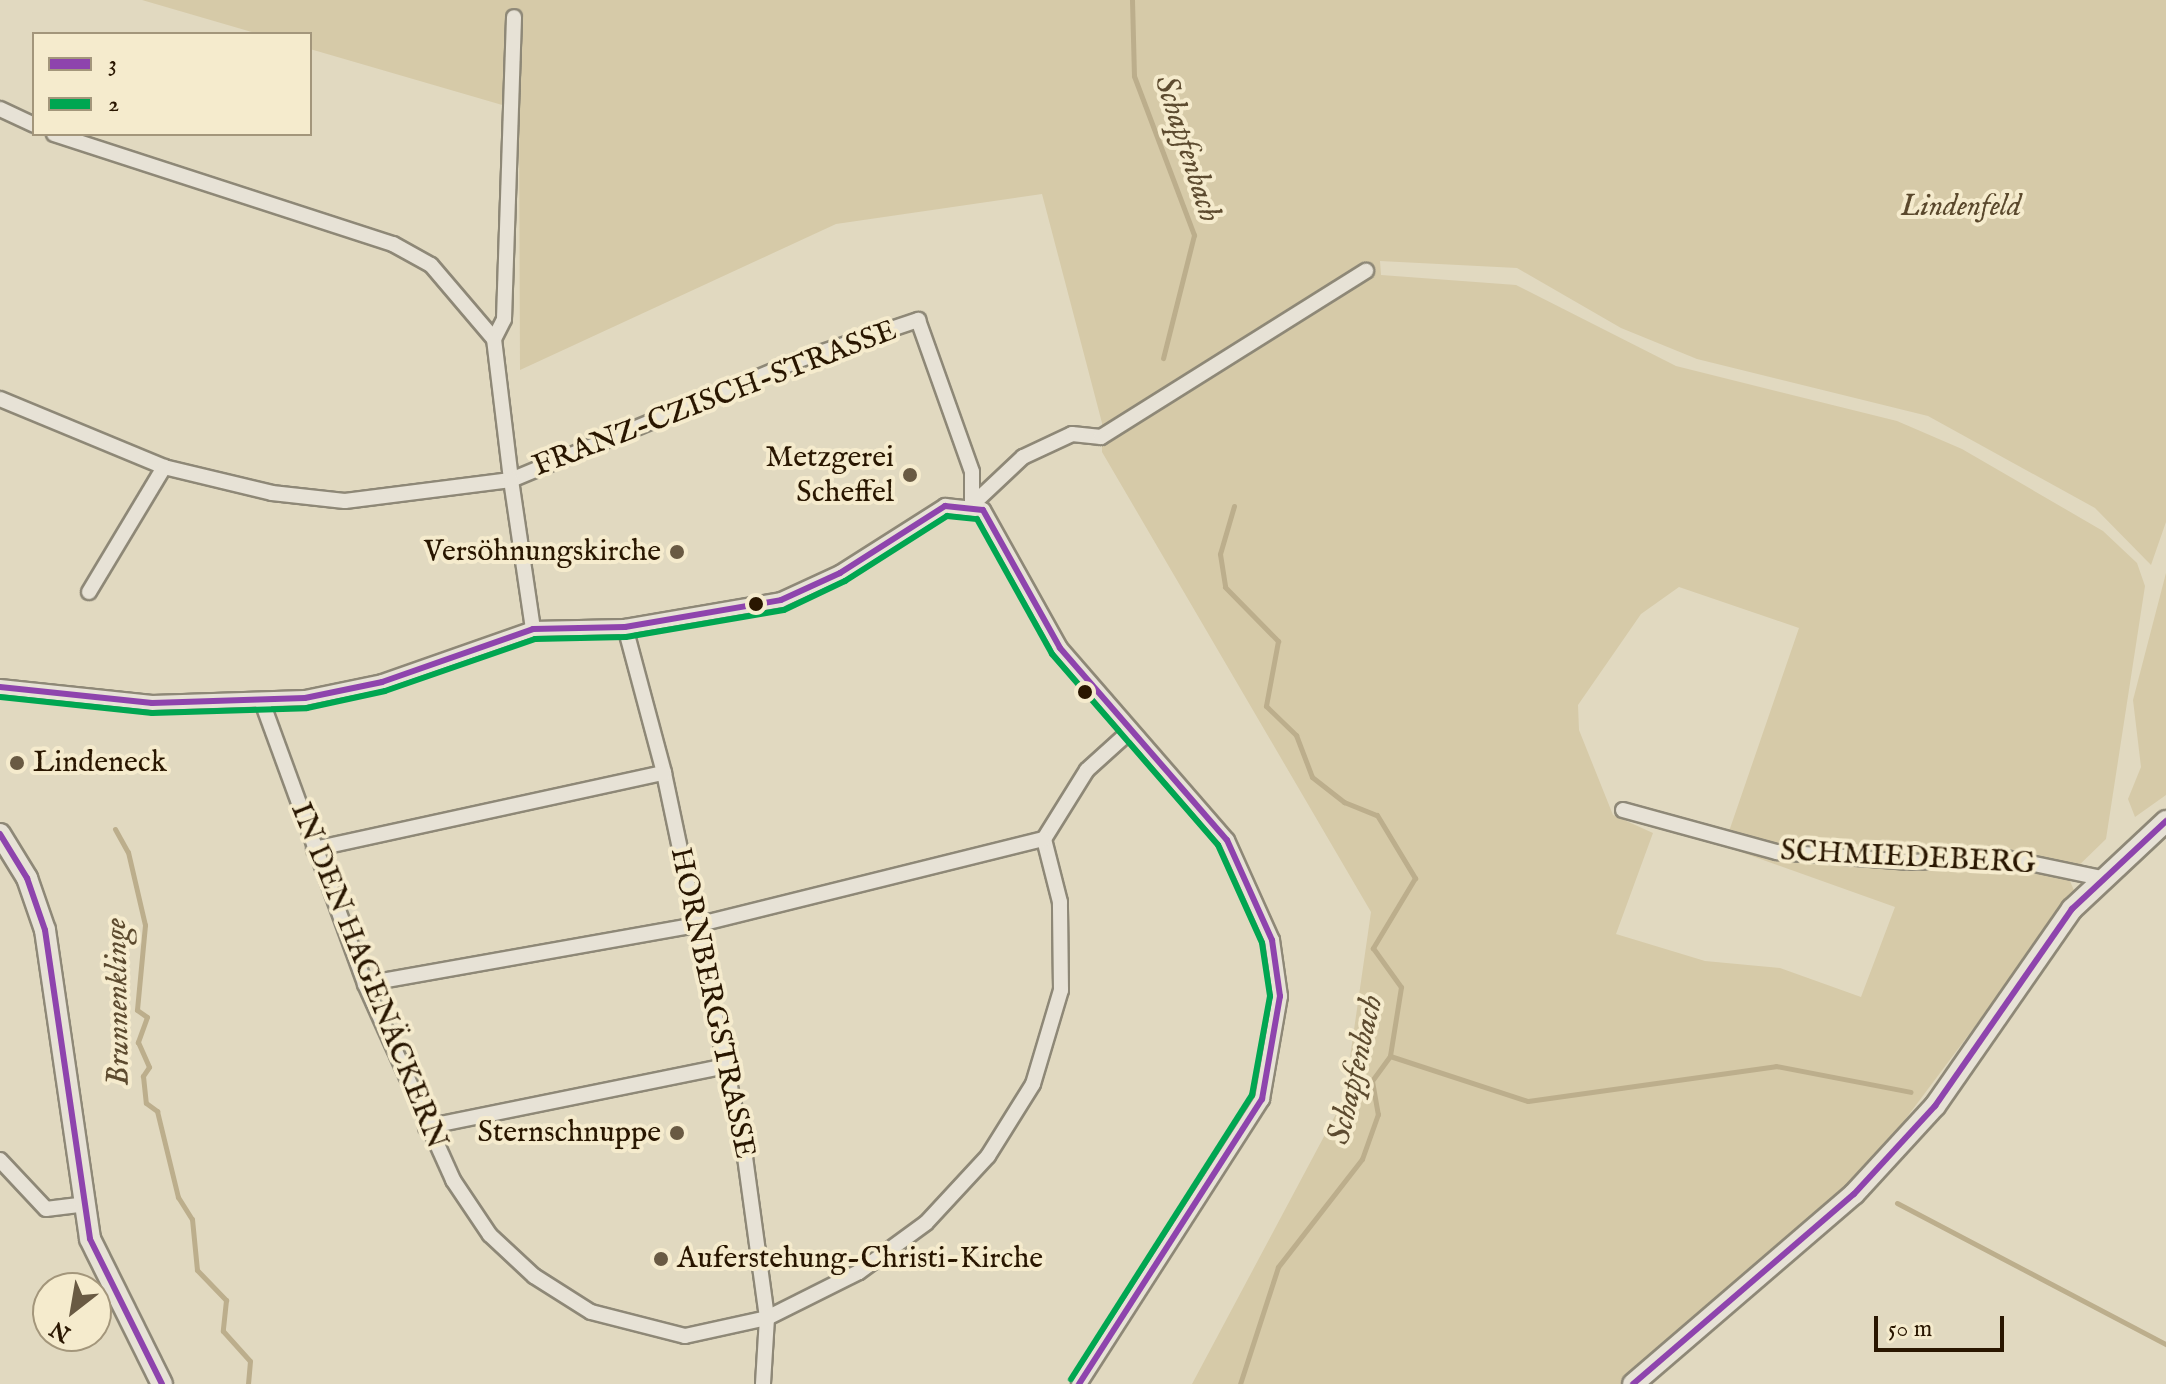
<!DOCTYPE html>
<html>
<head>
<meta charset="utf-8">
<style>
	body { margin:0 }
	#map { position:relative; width:2166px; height:1384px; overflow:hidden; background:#e1d9c0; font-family:"IM FELL English",serif }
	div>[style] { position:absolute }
	.green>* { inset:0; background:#d6caa8 }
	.stream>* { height:5px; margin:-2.5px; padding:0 2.5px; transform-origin:2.5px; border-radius:2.5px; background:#bcae8c }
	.roads { filter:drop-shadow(2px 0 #8e8877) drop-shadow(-2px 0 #8e8877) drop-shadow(0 2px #8e8877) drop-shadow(0 -2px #8e8877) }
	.street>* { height:14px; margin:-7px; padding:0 7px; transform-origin:7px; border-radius:7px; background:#e7e2d6 }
	.secondary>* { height:20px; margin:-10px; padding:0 10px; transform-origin:10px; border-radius:10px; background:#e7e2d6 }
	.bus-1>* { height:6px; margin:-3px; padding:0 3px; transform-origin:3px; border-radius:3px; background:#8e44ad }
	.bus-2>* { height:6px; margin:-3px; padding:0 3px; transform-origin:3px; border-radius:3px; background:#00a651 }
	.dots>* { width:22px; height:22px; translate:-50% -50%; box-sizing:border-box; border:4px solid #f5ebcd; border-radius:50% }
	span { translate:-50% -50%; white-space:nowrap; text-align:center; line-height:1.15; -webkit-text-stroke:8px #f5ebcd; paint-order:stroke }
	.park-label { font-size:30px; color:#5a482c; font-style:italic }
	.street-label { font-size:30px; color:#291600 }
	.poi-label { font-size:30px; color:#291600 }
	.right { translate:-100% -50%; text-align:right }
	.left { translate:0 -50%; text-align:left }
	.water-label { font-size:32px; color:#5d4b2f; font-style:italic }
	.legend { position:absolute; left:32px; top:32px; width:280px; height:104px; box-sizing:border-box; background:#f5ebcd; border:2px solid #a3967b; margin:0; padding:10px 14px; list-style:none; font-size:24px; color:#291600 }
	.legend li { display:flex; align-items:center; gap:16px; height:40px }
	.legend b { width:40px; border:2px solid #a3967b }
	.north { position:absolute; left:32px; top:1272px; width:80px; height:80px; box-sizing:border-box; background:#f5ebcd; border:2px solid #a3967b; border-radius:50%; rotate:211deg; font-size:22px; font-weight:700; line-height:32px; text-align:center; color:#291600 }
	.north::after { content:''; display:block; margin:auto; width:28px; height:36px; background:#695a43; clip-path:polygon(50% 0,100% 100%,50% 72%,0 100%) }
	.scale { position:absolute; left:1874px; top:1316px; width:130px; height:36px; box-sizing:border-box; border:4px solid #291600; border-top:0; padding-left:10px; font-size:24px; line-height:28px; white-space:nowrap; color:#291600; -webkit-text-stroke:6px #f5ebcd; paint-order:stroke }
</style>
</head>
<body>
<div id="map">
	<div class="green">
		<i style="clip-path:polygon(evenodd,142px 0,2166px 0,2166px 522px,2151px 565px,2095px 508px,1928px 416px,1697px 359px,1621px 328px,1517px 268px,1380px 261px,1381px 275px,1516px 285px,1676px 366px,1897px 421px,1962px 449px,2103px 531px,2137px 563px,2145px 586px,2106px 839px,2068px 876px,2075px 893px,1877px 1157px,1621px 1384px,1192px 1384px,1344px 1099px,1371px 912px,1102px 452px,1102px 423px,1042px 194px,836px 224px,520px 370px,519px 110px,310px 49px,310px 34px,259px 34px,142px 0,1679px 587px,1799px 628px,1724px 846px,1895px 907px,1861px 997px,1780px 968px,1705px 961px,1616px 934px,1653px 833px,1613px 815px,1579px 730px,1578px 705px,1641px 614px,1679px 587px)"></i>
		<i style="clip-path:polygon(2166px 573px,2166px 795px,2135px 817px,2128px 799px,2141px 767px,2133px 700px)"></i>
	</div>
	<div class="stream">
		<i style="left:1132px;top:0;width:76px;rotate:88.5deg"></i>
		<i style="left:1134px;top:76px;width:170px;rotate:69.3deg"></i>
		<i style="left:1194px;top:235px;width:127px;rotate:104.1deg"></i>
		<i style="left:1234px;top:506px;width:50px;rotate:106.3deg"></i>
		<i style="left:1220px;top:554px;width:33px;rotate:81deg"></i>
		<i style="left:1225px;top:587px;width:76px;rotate:45.5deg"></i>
		<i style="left:1278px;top:641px;width:66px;rotate:100.5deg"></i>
		<i style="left:1266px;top:706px;width:42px;rotate:44deg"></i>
		<i style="left:1296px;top:735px;width:45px;rotate:69.1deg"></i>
		<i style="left:1312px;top:777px;width:41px;rotate:38deg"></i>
		<i style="left:1344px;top:802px;width:35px;rotate:22deg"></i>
		<i style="left:1377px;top:815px;width:74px;rotate:58.9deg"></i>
		<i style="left:1415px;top:878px;width:82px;rotate:121deg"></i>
		<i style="left:1373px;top:948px;width:48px;rotate:54.3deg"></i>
		<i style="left:1401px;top:987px;width:70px;rotate:99.1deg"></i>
		<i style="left:1390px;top:1056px;width:31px;rotate:126deg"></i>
		<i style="left:1372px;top:1081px;width:34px;rotate:80deg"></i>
		<i style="left:1378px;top:1114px;width:48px;rotate:109.6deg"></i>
		<i style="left:1362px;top:1159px;width:137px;rotate:127.9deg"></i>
		<i style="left:1278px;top:1267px;width:123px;rotate:108deg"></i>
		<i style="left:115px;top:829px;width:26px;rotate:61deg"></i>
		<i style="left:128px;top:852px;width:75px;rotate:76.9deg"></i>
		<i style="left:145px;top:925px;width:85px;rotate:95.4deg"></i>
		<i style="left:137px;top:1010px;width:12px;rotate:35deg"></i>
		<i style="left:147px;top:1017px;width:27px;rotate:110deg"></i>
		<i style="left:138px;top:1042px;width:27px;rotate:66deg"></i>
		<i style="left:149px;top:1067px;width:11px;rotate:124deg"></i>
		<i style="left:143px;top:1076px;width:27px;rotate:84deg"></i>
		<i style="left:146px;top:1103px;width:14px;rotate:36deg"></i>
		<i style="left:157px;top:1111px;width:89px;rotate:76.3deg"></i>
		<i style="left:178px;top:1197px;width:26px;rotate:58deg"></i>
		<i style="left:192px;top:1219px;width:51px;rotate:84.4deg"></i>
		<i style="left:197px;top:1270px;width:42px;rotate:46deg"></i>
		<i style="left:226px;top:1300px;width:31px;rotate:96deg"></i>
		<i style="left:223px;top:1331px;width:40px;rotate:48deg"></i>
		<i style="left:250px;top:1361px;width:23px;rotate:95deg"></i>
		<i style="left:1390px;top:1056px;width:145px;rotate:18.1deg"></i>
		<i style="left:1528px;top:1101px;width:250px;rotate:-8deg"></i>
		<i style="left:1776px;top:1066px;width:137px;rotate:10.9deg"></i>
		<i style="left:1897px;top:1203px;width:304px;rotate:27.7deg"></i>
	</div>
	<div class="roads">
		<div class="street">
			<i style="left:0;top:109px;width:38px;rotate:25deg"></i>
			<i style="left:54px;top:134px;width:356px;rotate:18deg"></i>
			<i style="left:393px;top:244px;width:43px;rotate:28.9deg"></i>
			<i style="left:431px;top:265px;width:97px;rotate:49.6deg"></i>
			<i style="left:494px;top:339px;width:142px;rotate:83.1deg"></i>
			<i style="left:511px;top:480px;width:312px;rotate:-22.6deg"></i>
			<i style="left:799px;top:360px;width:126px;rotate:-18.6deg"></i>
			<i style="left:918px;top:320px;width:161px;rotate:70.4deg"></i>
			<i style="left:972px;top:472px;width:33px;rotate:90deg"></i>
			<i style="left:494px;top:339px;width:22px;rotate:-63deg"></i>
			<i style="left:504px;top:319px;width:302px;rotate:-88.1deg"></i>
			<i style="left:0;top:399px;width:178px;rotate:22.5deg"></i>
			<i style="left:164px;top:467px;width:111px;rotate:13.5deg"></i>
			<i style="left:272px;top:493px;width:73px;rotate:6.3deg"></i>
			<i style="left:345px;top:501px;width:167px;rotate:-7.2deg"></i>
			<i style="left:511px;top:480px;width:151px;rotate:81.6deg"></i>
			<i style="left:972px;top:505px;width:70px;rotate:-43.3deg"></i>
			<i style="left:1023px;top:457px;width:54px;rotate:-25.1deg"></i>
			<i style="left:1072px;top:434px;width:29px;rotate:6deg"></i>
			<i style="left:1101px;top:437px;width:313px;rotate:-32.1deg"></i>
			<i style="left:89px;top:592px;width:146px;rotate:-59deg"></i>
			<i style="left:625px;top:627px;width:151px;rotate:75deg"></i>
			<i style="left:664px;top:773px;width:392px;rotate:78.1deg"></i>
			<i style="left:745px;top:1157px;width:162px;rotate:82.2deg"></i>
			<i style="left:767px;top:1318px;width:66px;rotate:93.5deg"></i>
			<i style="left:0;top:687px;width:153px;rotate:6deg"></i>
			<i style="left:152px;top:703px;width:153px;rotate:-1.9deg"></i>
			<i style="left:305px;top:698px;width:79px;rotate:-11.7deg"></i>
			<i style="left:382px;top:682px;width:160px;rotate:-19.3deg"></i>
			<i style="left:533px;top:629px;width:92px;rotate:-1.2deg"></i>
			<i style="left:625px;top:627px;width:158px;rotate:-9.8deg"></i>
			<i style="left:781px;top:600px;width:65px;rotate:-24.6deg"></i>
			<i style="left:840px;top:573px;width:125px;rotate:-32.5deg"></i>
			<i style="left:945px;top:506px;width:38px;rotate:6deg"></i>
			<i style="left:983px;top:510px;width:158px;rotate:60.8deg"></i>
			<i style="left:1060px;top:648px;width:254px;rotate:49deg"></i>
			<i style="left:1227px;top:840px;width:110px;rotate:65.8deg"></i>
			<i style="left:1272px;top:940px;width:57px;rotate:81.9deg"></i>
			<i style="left:1280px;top:996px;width:105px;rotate:99.9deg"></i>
			<i style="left:1262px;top:1099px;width:339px;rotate:122.7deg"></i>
			<i style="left:262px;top:702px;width:300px;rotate:69.9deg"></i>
			<i style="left:365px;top:984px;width:215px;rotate:65.8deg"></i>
			<i style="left:453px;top:1180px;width:66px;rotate:56.1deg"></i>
			<i style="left:490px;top:1235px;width:60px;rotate:43deg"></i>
			<i style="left:534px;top:1276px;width:67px;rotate:32.3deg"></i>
			<i style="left:591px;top:1312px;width:97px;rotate:14.3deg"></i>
			<i style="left:685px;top:1336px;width:84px;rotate:-12.4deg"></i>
			<i style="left:767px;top:1318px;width:103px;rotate:-26.6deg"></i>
			<i style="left:859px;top:1272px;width:83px;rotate:-36.2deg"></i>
			<i style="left:926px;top:1223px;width:91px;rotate:-47.2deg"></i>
			<i style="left:988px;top:1156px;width:85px;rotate:-58deg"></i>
			<i style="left:1033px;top:1084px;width:98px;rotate:-73.4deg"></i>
			<i style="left:1061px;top:990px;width:88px;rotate:-90.7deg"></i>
			<i style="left:1060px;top:902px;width:65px;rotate:-104.3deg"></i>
			<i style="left:1044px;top:839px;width:81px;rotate:-58.1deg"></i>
			<i style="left:1087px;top:770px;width:57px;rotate:-42.1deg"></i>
			<i style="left:1623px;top:810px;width:160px;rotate:15.3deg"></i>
			<i style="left:1777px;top:852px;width:133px;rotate:4.3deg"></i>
			<i style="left:1910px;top:862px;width:96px;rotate:-2.4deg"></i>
			<i style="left:2006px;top:858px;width:97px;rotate:11.9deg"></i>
			<i style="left:314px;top:849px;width:358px;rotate:-12.3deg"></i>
			<i style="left:365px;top:984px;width:336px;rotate:-10.1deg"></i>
			<i style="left:696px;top:925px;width:358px;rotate:-13.9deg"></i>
			<i style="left:426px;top:1127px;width:305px;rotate:-11.5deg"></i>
			<i style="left:0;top:1160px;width:67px;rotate:46.8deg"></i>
			<i style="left:46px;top:1209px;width:39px;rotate:-7deg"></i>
		</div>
		<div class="secondary">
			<i style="left:0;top:834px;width:52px;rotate:58.5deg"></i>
			<i style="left:27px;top:878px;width:55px;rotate:70.9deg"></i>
			<i style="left:45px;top:930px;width:312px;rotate:81.7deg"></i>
			<i style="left:90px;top:1239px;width:162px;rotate:63.6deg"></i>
			<i style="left:1633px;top:1384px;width:291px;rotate:-40.7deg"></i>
			<i style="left:1854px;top:1194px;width:120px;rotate:-47.4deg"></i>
			<i style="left:1935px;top:1106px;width:240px;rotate:-55.2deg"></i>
			<i style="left:2072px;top:909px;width:129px;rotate:-43.1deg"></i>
		</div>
	</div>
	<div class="bus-1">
		<i style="left:0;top:687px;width:153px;rotate:6deg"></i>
		<i style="left:152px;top:703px;width:153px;rotate:-1.9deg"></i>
		<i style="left:305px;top:698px;width:79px;rotate:-11.7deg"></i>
		<i style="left:382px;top:682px;width:160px;rotate:-19.3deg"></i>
		<i style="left:533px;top:629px;width:92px;rotate:-1.2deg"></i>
		<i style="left:625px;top:627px;width:158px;rotate:-9.8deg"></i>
		<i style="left:781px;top:600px;width:65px;rotate:-24.6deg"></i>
		<i style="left:840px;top:573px;width:125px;rotate:-32.5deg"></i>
		<i style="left:945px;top:506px;width:38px;rotate:6deg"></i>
		<i style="left:983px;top:510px;width:158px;rotate:60.8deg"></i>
		<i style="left:1060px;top:648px;width:254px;rotate:49deg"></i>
		<i style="left:1227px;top:840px;width:110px;rotate:65.8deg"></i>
		<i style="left:1272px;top:940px;width:57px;rotate:81.9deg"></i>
		<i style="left:1280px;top:996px;width:105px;rotate:99.9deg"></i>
		<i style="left:1262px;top:1099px;width:339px;rotate:122.7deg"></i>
		<i style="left:0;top:834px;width:52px;rotate:58.5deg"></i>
		<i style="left:27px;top:878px;width:55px;rotate:70.9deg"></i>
		<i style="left:45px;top:930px;width:312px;rotate:81.7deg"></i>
		<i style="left:90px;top:1239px;width:162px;rotate:63.6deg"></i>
		<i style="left:1633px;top:1384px;width:291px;rotate:-40.7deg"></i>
		<i style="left:1854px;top:1194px;width:120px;rotate:-47.4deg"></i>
		<i style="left:1935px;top:1106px;width:240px;rotate:-55.2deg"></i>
		<i style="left:2072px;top:909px;width:129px;rotate:-43.1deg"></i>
	</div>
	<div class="bus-2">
		<i style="left:0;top:697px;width:153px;rotate:6deg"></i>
		<i style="left:152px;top:713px;width:155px;rotate:-1.8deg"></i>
		<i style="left:307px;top:708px;width:80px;rotate:-12.3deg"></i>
		<i style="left:385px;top:691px;width:159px;rotate:-19.1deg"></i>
		<i style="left:535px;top:639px;width:91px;rotate:-1.3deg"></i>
		<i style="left:626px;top:637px;width:160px;rotate:-9.7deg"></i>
		<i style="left:784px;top:610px;width:68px;rotate:-25.4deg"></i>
		<i style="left:845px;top:581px;width:121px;rotate:-32.5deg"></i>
		<i style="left:947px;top:516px;width:30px;rotate:6deg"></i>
		<i style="left:977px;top:519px;width:154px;rotate:60.9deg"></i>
		<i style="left:1052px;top:654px;width:253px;rotate:49deg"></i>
		<i style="left:1218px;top:845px;width:107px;rotate:65.8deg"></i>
		<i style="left:1262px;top:943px;width:54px;rotate:81.4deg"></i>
		<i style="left:1270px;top:996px;width:101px;rotate:100.3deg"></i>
		<i style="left:1252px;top:1095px;width:337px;rotate:122.5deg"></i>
	</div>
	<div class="dots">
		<i style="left:910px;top:475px;background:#695a43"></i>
		<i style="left:677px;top:552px;background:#695a43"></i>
		<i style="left:756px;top:604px;background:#291600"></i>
		<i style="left:1085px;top:692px;background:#291600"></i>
		<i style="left:17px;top:763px;background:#695a43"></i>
		<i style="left:677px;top:1133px;background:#695a43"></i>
		<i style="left:661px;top:1259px;background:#695a43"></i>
	</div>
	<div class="park-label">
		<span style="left:1961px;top:207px">Lindenfeld</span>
	</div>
	<div class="street-label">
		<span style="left:715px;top:399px;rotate:-21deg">FRANZ-CZISCH-STRASSE</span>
		<span style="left:1908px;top:858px;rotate:3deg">SCHMIEDEBERG</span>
		<span style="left:368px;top:976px;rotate:68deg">IN DEN HAGENÄCKERN</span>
		<span style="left:712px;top:1003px;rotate:78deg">HORNBERGSTRASSE</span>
	</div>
	<div class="poi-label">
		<span class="right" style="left:894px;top:475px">Metzgerei<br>Scheffel</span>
		<span class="right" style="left:661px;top:552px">Versöhnungskirche</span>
		<span class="left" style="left:33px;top:763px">Lindeneck</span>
		<span class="right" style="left:661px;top:1133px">Sternschnuppe</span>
		<span class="left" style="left:677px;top:1259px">Auferstehung-Christi-Kirche</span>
	</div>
	<div class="water-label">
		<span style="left:1186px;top:149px;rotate:72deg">Schapfenbach</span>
		<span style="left:119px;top:1002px;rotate:-91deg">Brunnenklinge</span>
		<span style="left:1357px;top:1070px;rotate:-77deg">Schapfenbach</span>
	</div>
	<ul class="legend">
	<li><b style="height:10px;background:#8e44ad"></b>3</li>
	<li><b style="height:10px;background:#00a651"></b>2</li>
	</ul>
	<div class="north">N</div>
	<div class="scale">50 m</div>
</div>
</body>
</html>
